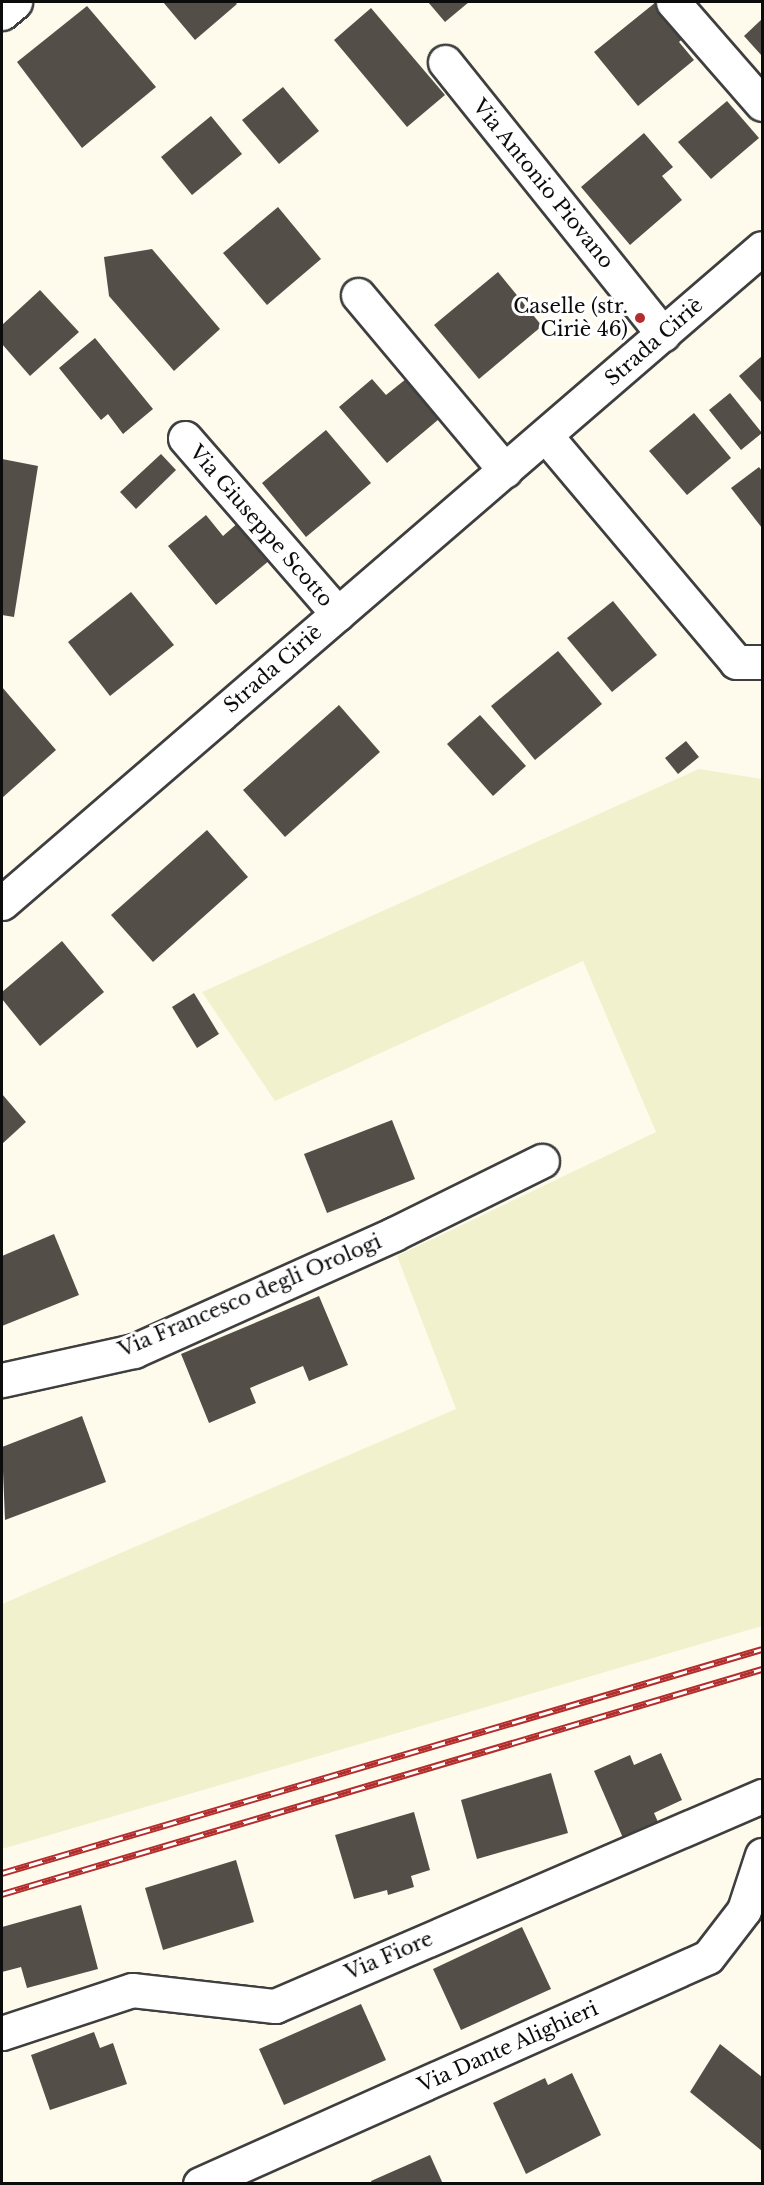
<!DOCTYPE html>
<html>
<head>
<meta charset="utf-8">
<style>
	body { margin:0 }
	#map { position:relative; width:764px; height:2185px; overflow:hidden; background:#fefbec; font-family:"Libre Baskerville",serif }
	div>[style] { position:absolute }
	.farmland>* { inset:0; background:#f2f1ce }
	.building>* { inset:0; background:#544e49 }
	.roads { filter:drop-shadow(2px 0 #3f3f3f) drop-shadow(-2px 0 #3f3f3f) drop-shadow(0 2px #3f3f3f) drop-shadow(0 -2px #3f3f3f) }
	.minor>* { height:33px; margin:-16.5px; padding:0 16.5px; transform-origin:16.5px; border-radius:16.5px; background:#fff }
	.rail>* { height:7px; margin-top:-3.5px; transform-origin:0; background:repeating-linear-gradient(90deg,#fff 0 14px,#b32d2d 0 28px); box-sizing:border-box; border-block:2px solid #b32d2d }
	.dots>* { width:16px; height:16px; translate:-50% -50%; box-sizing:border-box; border:3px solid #fff; border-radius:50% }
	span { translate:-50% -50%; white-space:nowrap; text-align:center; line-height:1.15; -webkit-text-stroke:6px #fff; paint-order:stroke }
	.street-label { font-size:20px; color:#0c0c0c }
	.poi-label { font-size:20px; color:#0c0c0c }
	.right { translate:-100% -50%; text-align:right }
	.frame { position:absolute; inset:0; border:3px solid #0c0c0c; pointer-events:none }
</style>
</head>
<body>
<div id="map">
	<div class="farmland">
		<i style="clip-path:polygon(699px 769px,762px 779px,762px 1626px,2px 1849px,2px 1604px,456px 1409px,397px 1256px,656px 1132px,583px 961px,275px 1101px,202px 992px)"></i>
	</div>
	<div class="building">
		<i style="clip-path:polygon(163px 2px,235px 2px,237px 4px,195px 40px)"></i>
		<i style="clip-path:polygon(428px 2px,469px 2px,445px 22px)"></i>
		<i style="clip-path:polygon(656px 2px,662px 2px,688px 34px,679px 42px,694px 60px,638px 106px,594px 52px)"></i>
		<i style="clip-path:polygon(87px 6px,156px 87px,82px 148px,17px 62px)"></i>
		<i style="clip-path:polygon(371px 8px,445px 95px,407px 127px,334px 40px)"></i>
		<i style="clip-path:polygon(762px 19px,762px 56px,744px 36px)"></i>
		<i style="clip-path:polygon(283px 87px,319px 131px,279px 164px,242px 120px)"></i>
		<i style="clip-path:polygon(727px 101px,759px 138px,711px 179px,678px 142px)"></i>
		<i style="clip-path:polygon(211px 116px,242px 154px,192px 195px,161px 157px)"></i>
		<i style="clip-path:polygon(644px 133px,673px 167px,662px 176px,682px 200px,630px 245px,581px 187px)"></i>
		<i style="clip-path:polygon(278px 207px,321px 259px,267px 305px,223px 253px)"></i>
		<i style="clip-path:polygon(152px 249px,220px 329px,174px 371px,109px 296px,104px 257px)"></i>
		<i style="clip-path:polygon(498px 272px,542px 326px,479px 379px,434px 325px)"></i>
		<i style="clip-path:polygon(40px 290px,79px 332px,30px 376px,2px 344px,2px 325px)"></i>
		<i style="clip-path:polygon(95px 338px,153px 409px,123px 434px,108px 414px,101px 420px,59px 368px)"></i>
		<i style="clip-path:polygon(762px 356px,762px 403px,739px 376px)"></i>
		<i style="clip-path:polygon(372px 379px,386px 395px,406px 379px,439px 419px,387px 463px,339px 407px)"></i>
		<i style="clip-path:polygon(730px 393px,762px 433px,741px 450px,709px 410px)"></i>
		<i style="clip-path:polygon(694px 413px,731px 458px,687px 495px,649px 451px)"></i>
		<i style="clip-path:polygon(326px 430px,371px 483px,306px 537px,262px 483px)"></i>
		<i style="clip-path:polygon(161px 454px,176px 470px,136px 509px,120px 492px)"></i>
		<i style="clip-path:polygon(2px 459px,38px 466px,14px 617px,2px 615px)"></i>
		<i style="clip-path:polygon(759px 467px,762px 471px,762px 528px,731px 488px)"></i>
		<i style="clip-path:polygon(206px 515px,223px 536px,239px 522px,270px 560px,216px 605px,168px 546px)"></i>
		<i style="clip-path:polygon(131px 592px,174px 645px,110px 696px,68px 642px)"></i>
		<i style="clip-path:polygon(613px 601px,657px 655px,612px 692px,567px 638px)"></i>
		<i style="clip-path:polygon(558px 651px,602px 704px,535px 760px,491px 706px)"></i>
		<i style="clip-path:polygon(2px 687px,56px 750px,2px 798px)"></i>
		<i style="clip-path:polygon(339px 705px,380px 752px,285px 837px,243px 790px)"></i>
		<i style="clip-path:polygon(480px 715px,526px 766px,493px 796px,447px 744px)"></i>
		<i style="clip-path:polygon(686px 741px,699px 757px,678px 774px,665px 758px)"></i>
		<i style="clip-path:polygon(207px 830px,248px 877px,153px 962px,111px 915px)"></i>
		<i style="clip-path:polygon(62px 941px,104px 992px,40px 1046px,2px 999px,2px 992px)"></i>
		<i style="clip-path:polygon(194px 993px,219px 1034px,197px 1048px,172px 1007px)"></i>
		<i style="clip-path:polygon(2px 1094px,26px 1122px,2px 1144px)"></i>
		<i style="clip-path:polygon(392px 1120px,415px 1179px,327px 1213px,304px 1154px)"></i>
		<i style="clip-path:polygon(54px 1234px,79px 1295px,2px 1326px,2px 1256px)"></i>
		<i style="clip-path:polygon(319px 1296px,348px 1365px,309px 1381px,303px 1366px,250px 1388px,256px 1403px,209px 1423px,181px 1354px)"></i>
		<i style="clip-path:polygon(82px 1416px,106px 1482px,5px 1520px,2px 1447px)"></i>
		<i style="clip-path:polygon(661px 1753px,682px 1800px,654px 1813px,658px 1822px,623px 1838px,594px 1771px,630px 1755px,634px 1765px)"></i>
		<i style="clip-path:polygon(551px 1773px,568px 1833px,477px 1859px,461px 1800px)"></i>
		<i style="clip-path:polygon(414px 1812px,430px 1870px,411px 1876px,414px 1887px,388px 1895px,387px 1890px,354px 1899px,335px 1835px)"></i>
		<i style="clip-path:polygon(236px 1860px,254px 1922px,163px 1950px,145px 1888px)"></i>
		<i style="clip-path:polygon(81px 1905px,98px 1969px,27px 1988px,21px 1967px,2px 1972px,2px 1927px)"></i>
		<i style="clip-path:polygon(522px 1927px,551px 1989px,461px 2030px,433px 1969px)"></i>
		<i style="clip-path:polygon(361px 2004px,386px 2060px,284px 2105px,259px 2049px)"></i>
		<i style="clip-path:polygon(94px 2032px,100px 2048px,113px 2043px,127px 2084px,50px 2110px,31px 2055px)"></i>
		<i style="clip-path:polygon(720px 2044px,762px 2077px,762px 2151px,690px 2092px)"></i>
		<i style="clip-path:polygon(572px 2073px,601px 2135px,526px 2174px,493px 2103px,545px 2078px,548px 2085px)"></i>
		<i style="clip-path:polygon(430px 2155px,443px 2184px,372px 2184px,371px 2181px)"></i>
	</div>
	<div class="roads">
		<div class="minor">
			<i style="left:673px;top:2px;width:135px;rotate:48.9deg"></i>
			<i style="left:2px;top:13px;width:17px;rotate:-40deg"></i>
			<i style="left:445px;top:62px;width:349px;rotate:51.3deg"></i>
			<i style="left:358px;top:295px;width:229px;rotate:50deg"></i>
			<i style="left:546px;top:436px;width:295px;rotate:49.9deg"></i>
			<i style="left:736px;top:662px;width:26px"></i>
			<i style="left:185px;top:438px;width:233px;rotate:49deg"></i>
			<i style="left:2px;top:903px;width:1003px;rotate:-40.76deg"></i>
			<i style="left:2px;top:1380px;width:135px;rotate:-12.4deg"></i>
			<i style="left:134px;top:1351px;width:285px;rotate:-24.2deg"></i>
			<i style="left:394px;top:1234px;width:165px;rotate:-26.3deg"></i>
			<i style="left:2px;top:2033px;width:137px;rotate:-18.3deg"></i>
			<i style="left:132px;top:1990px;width:144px;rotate:6.4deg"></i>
			<i style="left:275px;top:2006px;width:530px;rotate:-23.33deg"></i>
			<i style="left:200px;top:2184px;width:556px;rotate:-24.08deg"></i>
			<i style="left:708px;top:1957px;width:59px;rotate:-52.5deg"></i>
			<i style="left:744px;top:1910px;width:58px;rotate:-71.9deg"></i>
		</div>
	</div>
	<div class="rail">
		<i style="left:2px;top:1873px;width:792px;rotate:-16.42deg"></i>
		<i style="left:2px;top:1894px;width:793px;rotate:-16.49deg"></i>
	</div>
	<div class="dots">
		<i style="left:640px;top:318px;background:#b32d2d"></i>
	</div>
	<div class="street-label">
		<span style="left:543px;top:184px;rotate:51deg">Via Antonio Piovano</span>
		<span style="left:654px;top:342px;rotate:-41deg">Strada Ciriè</span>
		<span style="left:261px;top:526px;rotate:49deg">Via Giuseppe Scotto</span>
		<span style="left:273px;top:669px;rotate:-41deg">Strada Ciriè</span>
		<span style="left:250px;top:1296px;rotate:-23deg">Via Francesco degli Orologi</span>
		<span style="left:389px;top:1956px;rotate:-23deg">Via Fiore</span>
		<span style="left:508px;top:2047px;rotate:-24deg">Via Dante Alighieri</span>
	</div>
	<div class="poi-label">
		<span class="right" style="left:628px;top:318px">Caselle (str.<br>Ciriè 46)</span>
	</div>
	<div class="frame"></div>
</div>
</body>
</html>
